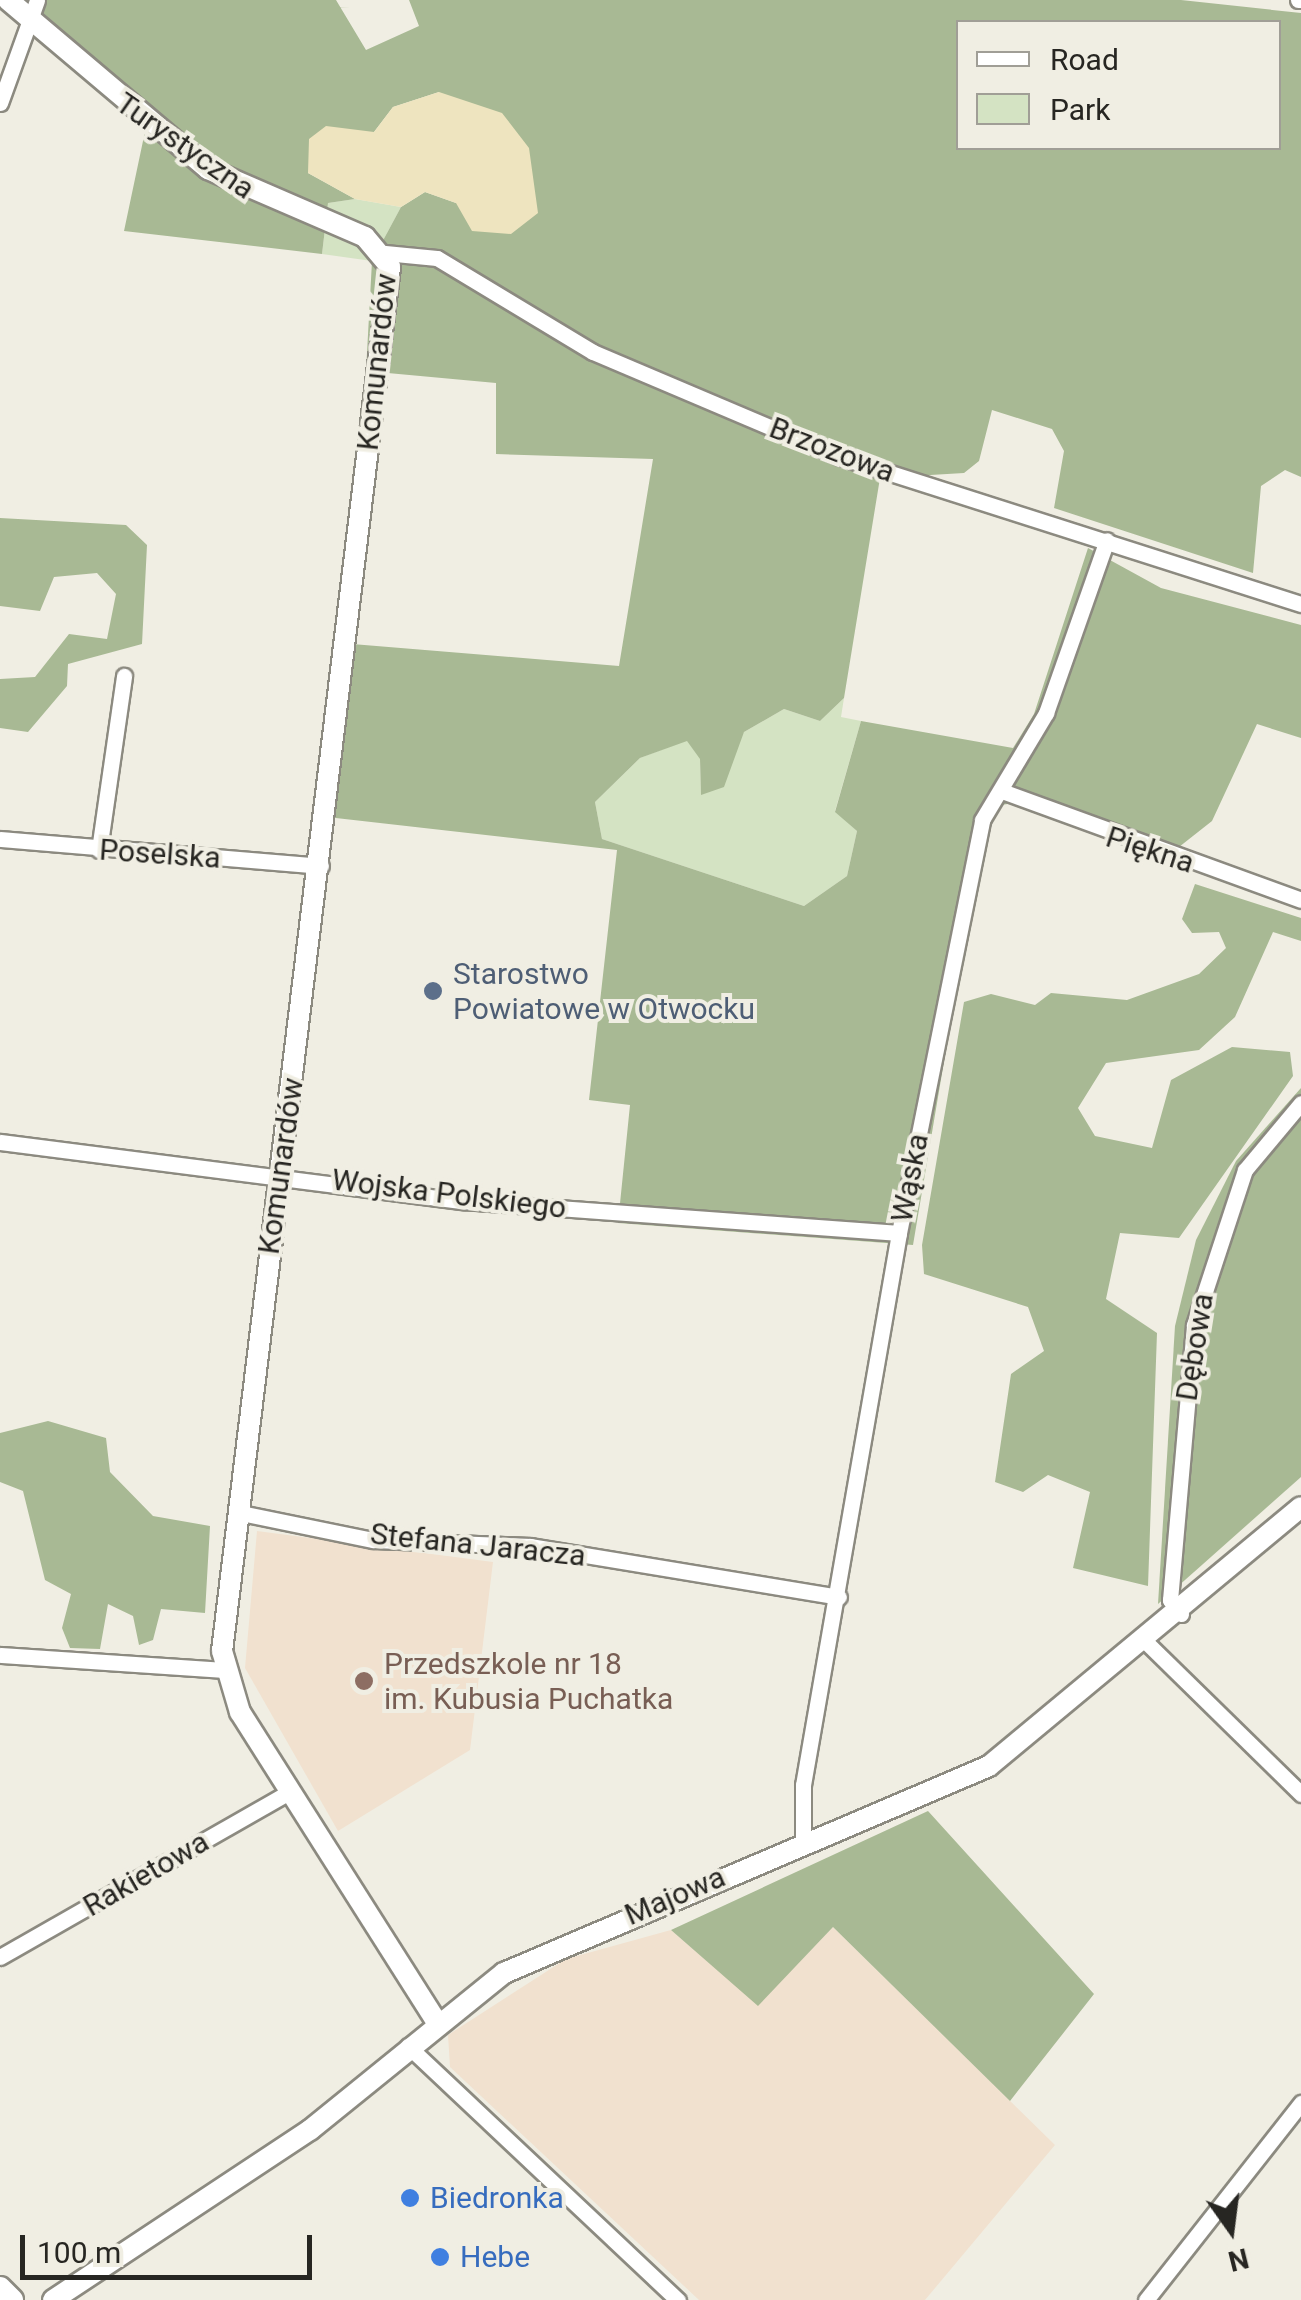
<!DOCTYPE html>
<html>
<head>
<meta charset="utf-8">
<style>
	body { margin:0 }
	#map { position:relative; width:1301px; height:2300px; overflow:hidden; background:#f0eee3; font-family:Roboto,sans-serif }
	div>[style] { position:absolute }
	.education>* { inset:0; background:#f1e1cf }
	.green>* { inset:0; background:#d4e3c3 }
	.forest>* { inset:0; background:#a8b994 }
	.sand>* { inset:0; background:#eee4bf }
	.roads { filter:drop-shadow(2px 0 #8c8a80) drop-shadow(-2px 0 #8c8a80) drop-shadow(0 2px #8c8a80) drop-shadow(0 -2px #8c8a80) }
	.minor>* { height:15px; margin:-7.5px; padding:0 7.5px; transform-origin:7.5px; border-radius:7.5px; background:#fff }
	.tertiary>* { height:20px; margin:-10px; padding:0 10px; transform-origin:10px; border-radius:10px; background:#fff }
	.secondary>* { height:22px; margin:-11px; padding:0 11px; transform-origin:11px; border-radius:11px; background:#fff }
	.dots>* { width:28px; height:28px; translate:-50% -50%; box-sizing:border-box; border:5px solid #f0eee3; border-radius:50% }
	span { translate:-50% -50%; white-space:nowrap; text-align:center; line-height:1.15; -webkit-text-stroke:8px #f0eee3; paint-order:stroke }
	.street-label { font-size:30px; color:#272622 }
	.service-label { font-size:30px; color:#4e5e75 }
	.left { translate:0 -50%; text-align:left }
	.education-label { font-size:30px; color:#785e54 }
	.shop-label { font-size:30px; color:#366cbe }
	.legend { position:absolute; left:956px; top:20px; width:325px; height:130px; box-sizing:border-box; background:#f0eee3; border:2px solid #a09e96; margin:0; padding:12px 18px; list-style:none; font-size:30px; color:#272622 }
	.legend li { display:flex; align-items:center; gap:20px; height:50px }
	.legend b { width:50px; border:2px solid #a09e96 }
	.north { position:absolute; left:1181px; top:2180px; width:100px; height:100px; -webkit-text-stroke:8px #f0eee3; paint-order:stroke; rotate:166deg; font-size:28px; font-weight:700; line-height:40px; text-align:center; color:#272622 }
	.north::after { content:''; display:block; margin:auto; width:35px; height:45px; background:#272622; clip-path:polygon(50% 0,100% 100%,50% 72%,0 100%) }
	.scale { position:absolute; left:20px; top:2235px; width:292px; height:45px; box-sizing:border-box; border:5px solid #272622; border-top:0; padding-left:12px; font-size:30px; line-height:35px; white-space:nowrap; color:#272622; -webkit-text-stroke:8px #f0eee3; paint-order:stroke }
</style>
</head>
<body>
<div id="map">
	<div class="education">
		<i style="clip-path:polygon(257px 1531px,493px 1562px,470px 1750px,338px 1831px,245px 1668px)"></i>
		<i style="clip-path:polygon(833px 1927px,1055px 2145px,925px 2300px,699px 2300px,450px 2067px,448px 2035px,566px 1959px,671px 1930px,758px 2005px)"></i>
	</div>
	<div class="green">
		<i style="clip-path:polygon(355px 199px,401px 207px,372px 261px,322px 254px,328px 203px)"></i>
		<i style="clip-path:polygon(844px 698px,841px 717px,861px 721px,835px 811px,857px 831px,847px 876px,804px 906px,602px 839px,595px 802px,640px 758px,687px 740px,700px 758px,701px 794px,744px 732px,784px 709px,820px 721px)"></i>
	</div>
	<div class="forest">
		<i style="clip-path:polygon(evenodd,8px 0,336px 0,366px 50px,419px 26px,409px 0,1181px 0,1301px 13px,1301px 477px,1285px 470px,1261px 486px,1253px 573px,1054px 508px,1064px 451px,1052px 429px,992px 410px,979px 461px,964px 473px,880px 478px,844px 698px,820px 721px,784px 709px,744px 732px,724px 787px,701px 795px,700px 759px,687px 741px,640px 758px,595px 802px,602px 839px,804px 906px,847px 876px,857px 831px,835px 812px,861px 721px,1013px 748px,1034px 714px,1088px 548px,1161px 588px,1301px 625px,1301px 738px,1257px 724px,1212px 821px,1179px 847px,1036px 800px,987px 807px,913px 1245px,618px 1223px,630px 1105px,589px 1100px,617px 850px,327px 817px,340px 643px,619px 666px,653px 459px,496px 454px,496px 383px,366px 371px,372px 261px,401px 207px,425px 192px,456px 203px,439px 92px,393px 107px,374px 132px,346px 134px,308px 173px,355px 199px,328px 203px,322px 254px,124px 231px,147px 122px,8px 0,958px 22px,1278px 22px,1278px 148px,958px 148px,958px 22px)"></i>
		<i style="clip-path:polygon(0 518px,126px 525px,147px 545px,142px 644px,68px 664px,67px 686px,28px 732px,0 728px,0 679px,35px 677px,69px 634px,107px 639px,116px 594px,97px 573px,54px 577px,40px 611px,0 606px)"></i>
		<i style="clip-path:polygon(1195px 884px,1301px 918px,1301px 941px,1273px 932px,1235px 1017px,1199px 1050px,1106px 1063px,1078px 1108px,1095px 1136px,1152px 1148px,1171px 1080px,1232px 1047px,1290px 1052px,1293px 1076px,1179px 1238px,1120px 1233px,1106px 1299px,1157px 1333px,1148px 1586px,1073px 1568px,1090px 1492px,1048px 1475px,1023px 1492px,995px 1482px,1011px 1374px,1044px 1351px,1028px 1307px,924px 1274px,922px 1245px,964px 1002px,991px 994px,1035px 1005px,1051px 993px,1127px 1000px,1199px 974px,1226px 948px,1219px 932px,1192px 933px,1182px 919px)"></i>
		<i style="clip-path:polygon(1301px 1088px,1301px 1477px,1158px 1604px,1175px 1326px,1196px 1240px,1236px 1161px)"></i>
		<i style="clip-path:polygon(48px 1421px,106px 1438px,110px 1472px,153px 1516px,210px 1526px,205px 1613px,161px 1609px,153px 1640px,139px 1645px,133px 1616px,108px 1604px,100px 1649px,70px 1648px,62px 1628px,71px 1594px,45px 1580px,23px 1491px,0 1482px,0 1433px)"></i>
		<i style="clip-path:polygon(928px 1811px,1094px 1994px,1010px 2101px,833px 1927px,758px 2006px,671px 1930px)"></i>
	</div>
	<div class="sand">
		<i style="clip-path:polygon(439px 92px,502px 113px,529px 148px,538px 213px,511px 234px,472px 231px,456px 203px,425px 192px,401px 207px,355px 199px,308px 173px,309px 139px,326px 126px,374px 132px,393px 107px)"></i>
	</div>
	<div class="roads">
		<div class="minor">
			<i style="left:1298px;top:0;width:3px"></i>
			<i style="left:0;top:103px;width:109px;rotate:-70.2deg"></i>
			<i style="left:385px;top:253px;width:52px;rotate:5.5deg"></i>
			<i style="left:437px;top:258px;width:182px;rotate:31.1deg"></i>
			<i style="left:593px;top:352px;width:268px;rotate:23deg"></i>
			<i style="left:840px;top:457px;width:484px;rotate:17.7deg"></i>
			<i style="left:1002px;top:791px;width:318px;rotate:20deg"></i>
			<i style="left:0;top:839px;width:322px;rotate:4.8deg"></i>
			<i style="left:99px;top:850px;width:176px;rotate:-81.8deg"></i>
			<i style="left:0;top:1142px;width:467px;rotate:7.3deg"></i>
			<i style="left:463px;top:1201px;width:437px;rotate:4.2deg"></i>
			<i style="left:236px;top:1512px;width:140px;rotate:11.6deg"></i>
			<i style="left:373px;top:1540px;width:158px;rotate:2.2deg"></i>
			<i style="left:531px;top:1546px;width:312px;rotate:9.4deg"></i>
			<i style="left:1181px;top:1614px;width:18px;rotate:-128deg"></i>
			<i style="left:1170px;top:1600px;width:276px;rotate:-85deg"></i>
			<i style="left:1194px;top:1325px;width:163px;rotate:-71.8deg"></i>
			<i style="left:1245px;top:1170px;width:87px;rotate:-50.1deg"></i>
			<i style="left:1147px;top:1643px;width:216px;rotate:44.4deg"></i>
			<i style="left:0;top:1655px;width:225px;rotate:3.8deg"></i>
			<i style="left:803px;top:1841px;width:56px;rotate:-90deg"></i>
			<i style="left:803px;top:1785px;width:560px;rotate:-80.13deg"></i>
			<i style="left:899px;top:1233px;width:421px;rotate:-78.6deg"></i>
			<i style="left:982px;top:820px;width:125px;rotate:-59.1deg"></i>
			<i style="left:1046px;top:713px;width:183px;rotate:-70.6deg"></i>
			<i style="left:0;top:1957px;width:335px;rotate:-29.7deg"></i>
			<i style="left:408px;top:2046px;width:371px;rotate:43.3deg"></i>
			<i style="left:1146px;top:2300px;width:251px;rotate:-51.8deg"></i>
		</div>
		<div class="tertiary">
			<i style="left:8px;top:0;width:262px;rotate:40.2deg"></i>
			<i style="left:208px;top:169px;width:171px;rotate:23.4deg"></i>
			<i style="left:365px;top:237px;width:39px;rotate:50deg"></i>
			<i style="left:390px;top:267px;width:1394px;rotate:96.92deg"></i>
			<i style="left:222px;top:1651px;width:64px;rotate:73.6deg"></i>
			<i style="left:240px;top:1712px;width:367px;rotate:57.6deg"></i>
			<i style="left:53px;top:2300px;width:308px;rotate:-33.5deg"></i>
			<i style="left:310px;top:2130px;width:250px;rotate:-39deg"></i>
			<i style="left:504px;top:1973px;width:527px;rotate:-23.11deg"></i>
			<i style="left:989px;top:1766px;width:405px;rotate:-39.7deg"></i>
		</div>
		<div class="secondary">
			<i style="left:0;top:2288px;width:17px;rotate:45deg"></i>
		</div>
	</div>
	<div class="dots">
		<i style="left:433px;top:991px;background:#5c6f8a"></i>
		<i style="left:364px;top:1681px;background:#8d6e63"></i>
		<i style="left:410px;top:2198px;background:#3f7fe0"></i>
		<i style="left:440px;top:2257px;background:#3f7fe0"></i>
	</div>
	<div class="street-label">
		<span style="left:185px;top:146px;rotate:35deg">Turystyczna</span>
		<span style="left:377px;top:362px;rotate:-84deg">Komunardów</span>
		<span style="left:832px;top:450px;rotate:21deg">Brzozowa</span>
		<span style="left:1150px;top:850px;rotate:18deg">Piękna</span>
		<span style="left:160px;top:854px;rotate:4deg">Poselska</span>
		<span style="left:281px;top:1166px;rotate:-82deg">Komunardów</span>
		<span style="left:910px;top:1178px;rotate:-79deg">Wąska</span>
		<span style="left:449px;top:1194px;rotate:7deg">Wojska Polskiego</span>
		<span style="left:1195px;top:1347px;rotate:-81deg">Dębowa</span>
		<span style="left:478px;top:1545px;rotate:6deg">Stefana Jaracza</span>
		<span style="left:146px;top:1874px;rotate:-30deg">Rakietowa</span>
		<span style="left:675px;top:1896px;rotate:-23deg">Majowa</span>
	</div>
	<div class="service-label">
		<span class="left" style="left:453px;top:991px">Starostwo<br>Powiatowe w Otwocku</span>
	</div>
	<div class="education-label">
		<span class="left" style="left:384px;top:1681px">Przedszkole nr 18<br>im. Kubusia Puchatka</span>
	</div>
	<div class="shop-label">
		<span class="left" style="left:430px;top:2198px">Biedronka</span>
		<span class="left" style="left:460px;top:2257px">Hebe</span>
	</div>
	<ul class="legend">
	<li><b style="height:12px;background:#fff"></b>Road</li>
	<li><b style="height:28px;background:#d4e3c3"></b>Park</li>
	</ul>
	<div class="north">N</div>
	<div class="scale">100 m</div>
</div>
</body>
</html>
